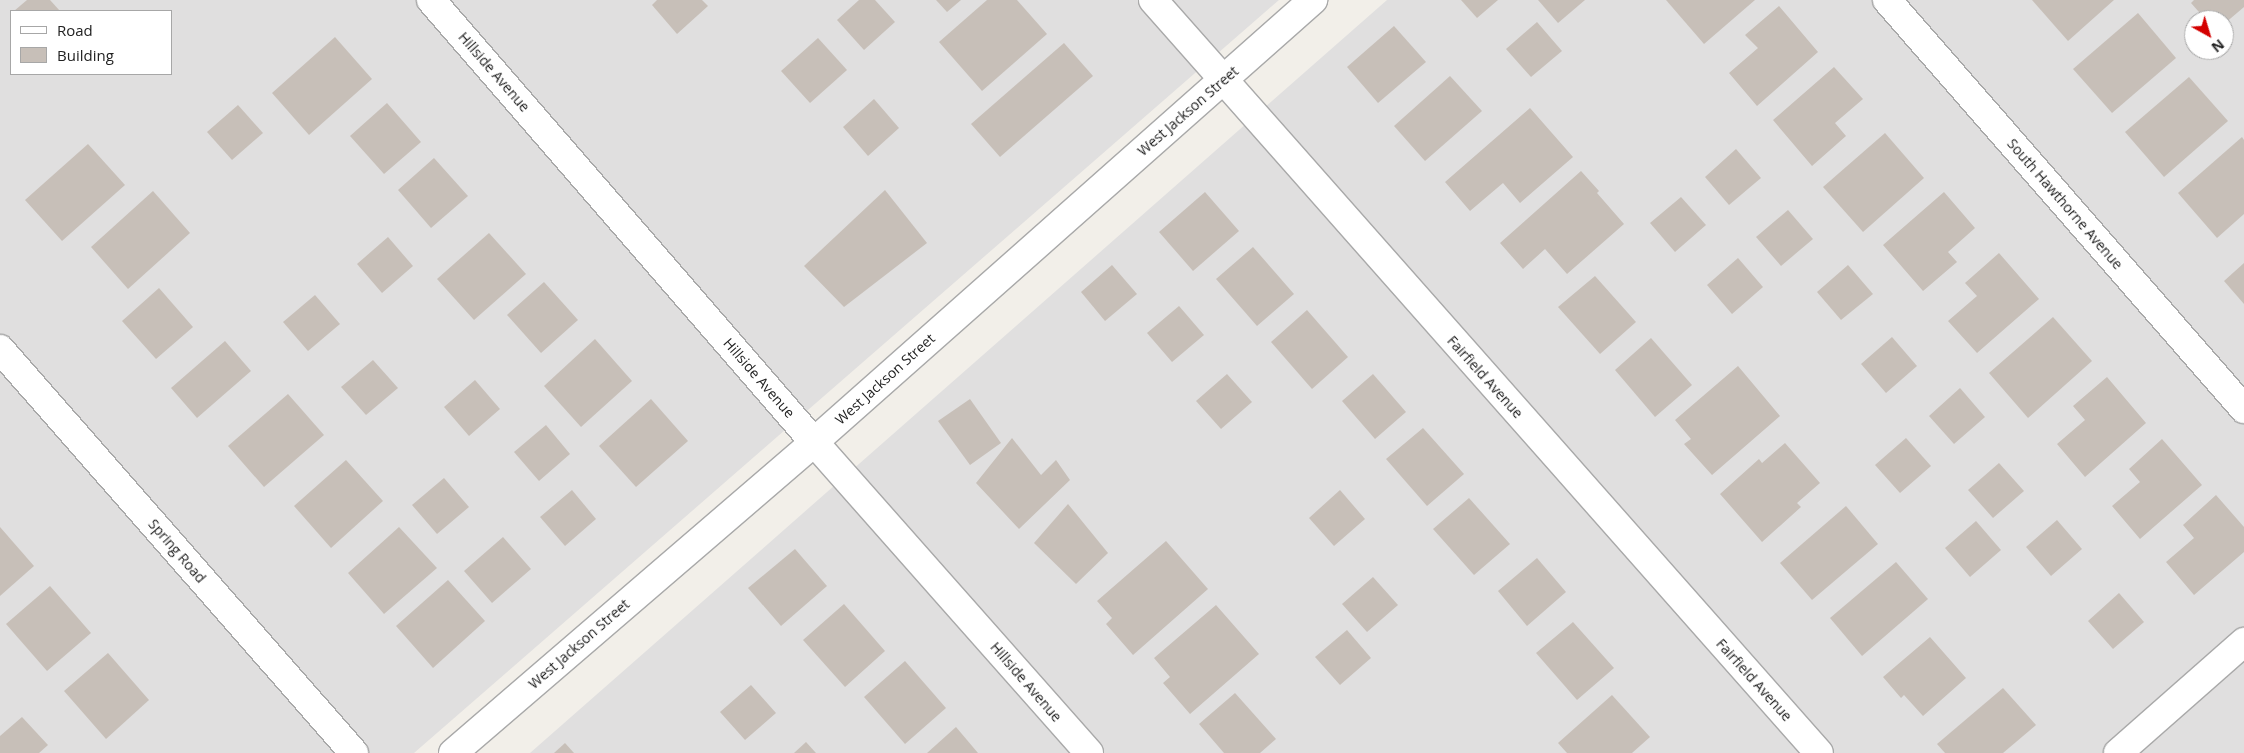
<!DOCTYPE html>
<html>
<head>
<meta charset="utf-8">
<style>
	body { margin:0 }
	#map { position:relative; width:2244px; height:753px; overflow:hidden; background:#f2efe9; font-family:"Open Sans",sans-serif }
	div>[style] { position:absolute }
	.residential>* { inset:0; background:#e0dfdf }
	.building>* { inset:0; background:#c7bfb8 }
	.roads { filter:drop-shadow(1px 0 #a9a9a9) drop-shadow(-1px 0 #a9a9a9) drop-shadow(0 1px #a9a9a9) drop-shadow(0 -1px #a9a9a9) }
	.minor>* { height:28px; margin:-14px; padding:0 14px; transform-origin:14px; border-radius:14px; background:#fff }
	.tertiary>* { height:28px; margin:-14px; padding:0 14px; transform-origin:14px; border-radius:14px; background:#fff }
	span { translate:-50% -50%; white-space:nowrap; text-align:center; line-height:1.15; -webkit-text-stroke:4.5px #fff; paint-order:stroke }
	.street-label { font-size:14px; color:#222 }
	.legend { position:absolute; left:10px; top:10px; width:162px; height:65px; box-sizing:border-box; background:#fff; border:1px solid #a7a7a7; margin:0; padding:6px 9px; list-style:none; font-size:15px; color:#222 }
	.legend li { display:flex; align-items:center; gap:10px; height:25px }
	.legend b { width:25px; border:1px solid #a7a7a7 }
	.north { position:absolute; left:2184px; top:10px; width:50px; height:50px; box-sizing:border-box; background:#fff; border:1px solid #a7a7a7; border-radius:50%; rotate:141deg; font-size:14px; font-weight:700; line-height:20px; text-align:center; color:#222 }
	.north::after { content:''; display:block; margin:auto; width:18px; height:22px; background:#d40000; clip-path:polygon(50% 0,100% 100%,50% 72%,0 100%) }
</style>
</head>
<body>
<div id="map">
	<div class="residential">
		<i style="clip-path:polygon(evenodd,0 0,1279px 0,414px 753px,0 753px,0 0,11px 11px,171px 11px,171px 74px,11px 74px,11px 11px)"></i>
		<i style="clip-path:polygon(evenodd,1387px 0,2244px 0,2244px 753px,530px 753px,1387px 0,2194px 20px,2224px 20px,2224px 50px,2194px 50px,2194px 20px)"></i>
	</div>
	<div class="building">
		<i style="clip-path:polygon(27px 0,50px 0,60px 11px,14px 11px)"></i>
		<i style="clip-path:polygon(657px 0,702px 0,708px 6px,677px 34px,652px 5px)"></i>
		<i style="clip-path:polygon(859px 0,875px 0,895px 22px,864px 50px,837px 20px)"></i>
		<i style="clip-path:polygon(936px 0,961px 0,947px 12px)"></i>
		<i style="clip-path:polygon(987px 0,1017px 0,1047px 34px,982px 91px,939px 42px)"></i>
		<i style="clip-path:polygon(1461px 0,1498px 0,1477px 18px)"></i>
		<i style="clip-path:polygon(1538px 0,1585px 0,1558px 23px)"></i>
		<i style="clip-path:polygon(1666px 0,1755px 0,1704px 44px)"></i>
		<i style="clip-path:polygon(2032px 0,2114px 0,2068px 41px)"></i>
		<i style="clip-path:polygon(2194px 0,2244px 0,2244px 7px,2224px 24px,2224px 20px,2206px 20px,2191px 3px)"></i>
		<i style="clip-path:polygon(1779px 6px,1818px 52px,1757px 106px,1729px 73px,1758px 48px,1745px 35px)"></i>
		<i style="clip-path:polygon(2138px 13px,2176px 58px,2112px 113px,2073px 69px)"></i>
		<i style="clip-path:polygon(1537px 22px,1562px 51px,1531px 77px,1506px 49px)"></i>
		<i style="clip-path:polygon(1394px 26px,1426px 62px,1378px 103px,1347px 67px)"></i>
		<i style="clip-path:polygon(335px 37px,372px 79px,309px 135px,272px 93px)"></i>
		<i style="clip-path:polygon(818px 38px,847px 70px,810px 103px,781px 71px)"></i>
		<i style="clip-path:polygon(1064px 43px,1093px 76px,1000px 157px,971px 124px)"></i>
		<i style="clip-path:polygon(1834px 67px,1863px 99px,1835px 123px,1846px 136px,1812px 166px,1773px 120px)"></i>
		<i style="clip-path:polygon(1450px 76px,1482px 111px,1425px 161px,1394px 126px)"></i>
		<i style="clip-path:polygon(2189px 77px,2228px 121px,2164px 177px,2125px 132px)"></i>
		<i style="clip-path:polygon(874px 99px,899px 128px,868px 156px,843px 127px)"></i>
		<i style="clip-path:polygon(387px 103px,421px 142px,384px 174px,350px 136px)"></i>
		<i style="clip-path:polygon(238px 105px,263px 133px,232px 160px,207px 132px)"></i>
		<i style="clip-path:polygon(1530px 108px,1573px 157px,1520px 203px,1503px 183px,1470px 211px,1445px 182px)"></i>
		<i style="clip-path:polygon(1885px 133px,1924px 178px,1863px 232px,1823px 187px)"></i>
		<i style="clip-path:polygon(2242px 137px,2244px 140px,2244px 214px,2217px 238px,2178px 193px)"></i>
		<i style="clip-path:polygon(88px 144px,125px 185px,62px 241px,25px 200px)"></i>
		<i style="clip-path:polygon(1736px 149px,1761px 178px,1729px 205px,1705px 177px)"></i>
		<i style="clip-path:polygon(434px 158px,468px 196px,431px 228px,398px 190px)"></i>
		<i style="clip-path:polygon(1581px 171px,1599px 191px,1597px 193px,1624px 224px,1567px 274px,1545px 249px,1523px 269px,1500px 243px)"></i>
		<i style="clip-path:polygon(885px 190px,927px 243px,844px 307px,804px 266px)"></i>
		<i style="clip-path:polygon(153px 191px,190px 233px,128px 289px,91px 247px)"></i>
		<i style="clip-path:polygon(1205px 192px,1239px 231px,1193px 271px,1159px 232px)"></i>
		<i style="clip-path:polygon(1944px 192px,1975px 228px,1948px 252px,1957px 262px,1923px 291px,1883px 245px)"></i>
		<i style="clip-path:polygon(1681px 197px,1706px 225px,1675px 252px,1650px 223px)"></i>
		<i style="clip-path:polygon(1788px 210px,1813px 239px,1781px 266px,1756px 237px)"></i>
		<i style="clip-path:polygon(489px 233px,526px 274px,474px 320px,437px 279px)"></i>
		<i style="clip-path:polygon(388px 237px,413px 266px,382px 293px,357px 264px)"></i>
		<i style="clip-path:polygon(1253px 247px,1294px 294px,1257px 326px,1216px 279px)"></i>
		<i style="clip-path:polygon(1999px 253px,2039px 299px,1977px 353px,1948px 321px,1977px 296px,1965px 283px)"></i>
		<i style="clip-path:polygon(1738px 258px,1763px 287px,1732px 314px,1707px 285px)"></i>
		<i style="clip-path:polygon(2244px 263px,2244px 304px,2224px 281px)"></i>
		<i style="clip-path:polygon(1112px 265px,1137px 294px,1105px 321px,1081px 292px)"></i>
		<i style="clip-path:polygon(1848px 265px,1873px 294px,1841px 320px,1817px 292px)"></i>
		<i style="clip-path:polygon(1595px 276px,1636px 322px,1600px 354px,1558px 307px)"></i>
		<i style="clip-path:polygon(544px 282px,578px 320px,541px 353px,507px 315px)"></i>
		<i style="clip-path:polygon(159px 288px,193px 327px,156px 359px,122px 321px)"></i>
		<i style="clip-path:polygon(315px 295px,340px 324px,308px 351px,283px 322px)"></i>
		<i style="clip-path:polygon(1179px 306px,1204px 335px,1172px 362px,1147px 333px)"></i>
		<i style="clip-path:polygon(1307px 310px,1348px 357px,1312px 389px,1271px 342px)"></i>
		<i style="clip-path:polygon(2053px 317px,2092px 361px,2028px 418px,1989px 373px)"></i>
		<i style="clip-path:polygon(1892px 337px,1917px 366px,1886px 393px,1861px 364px)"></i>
		<i style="clip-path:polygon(1651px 338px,1692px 385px,1655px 417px,1615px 370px)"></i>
		<i style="clip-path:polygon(595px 339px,632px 381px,581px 427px,544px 386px)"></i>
		<i style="clip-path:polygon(225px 341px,251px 371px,197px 418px,171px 388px)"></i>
		<i style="clip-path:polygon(373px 360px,398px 388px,366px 415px,341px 387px)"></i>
		<i style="clip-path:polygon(1738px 366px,1780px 416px,1712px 475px,1684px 444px,1691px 439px,1675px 420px)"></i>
		<i style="clip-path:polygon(1227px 374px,1252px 402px,1221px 429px,1196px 401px)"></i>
		<i style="clip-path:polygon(1373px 374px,1406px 412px,1375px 439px,1342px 401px)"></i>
		<i style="clip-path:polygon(2107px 377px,2146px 423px,2085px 477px,2057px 444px,2085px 420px,2073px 406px)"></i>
		<i style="clip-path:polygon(475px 380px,500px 409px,469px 436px,444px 407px)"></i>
		<i style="clip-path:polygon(1960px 388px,1985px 417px,1954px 444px,1929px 416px)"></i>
		<i style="clip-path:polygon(288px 394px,324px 435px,264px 487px,228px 446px)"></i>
		<i style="clip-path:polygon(651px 399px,688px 441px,636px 487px,599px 446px)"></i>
		<i style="clip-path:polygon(970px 399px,1001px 443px,970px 465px,938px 421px)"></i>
		<i style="clip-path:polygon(546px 425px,570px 454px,539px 481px,514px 452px)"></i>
		<i style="clip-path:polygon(1423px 428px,1464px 474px,1427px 506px,1386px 459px)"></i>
		<i style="clip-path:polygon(1012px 438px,1041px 475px,1056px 460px,1070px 480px,1019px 529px,976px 483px)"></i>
		<i style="clip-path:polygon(1906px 438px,1931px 466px,1900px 493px,1875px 465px)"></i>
		<i style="clip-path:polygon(2162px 439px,2202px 485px,2140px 539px,2112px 506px,2140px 482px,2129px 469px)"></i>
		<i style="clip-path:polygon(1785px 443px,1820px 483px,1797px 503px,1801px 507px,1762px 542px,1720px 494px,1759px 459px,1762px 463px)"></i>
		<i style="clip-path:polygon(346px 460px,383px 501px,331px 548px,294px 506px)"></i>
		<i style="clip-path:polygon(1999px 463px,2024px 491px,1993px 518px,1968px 490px)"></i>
		<i style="clip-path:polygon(444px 478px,469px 507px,437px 534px,412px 505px)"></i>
		<i style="clip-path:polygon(572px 490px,596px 519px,565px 546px,540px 517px)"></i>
		<i style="clip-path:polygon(1340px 490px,1365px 519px,1334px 546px,1309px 518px)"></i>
		<i style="clip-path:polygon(2216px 495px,2244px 527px,2244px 552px,2194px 595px,2166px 562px,2194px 538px,2183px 525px)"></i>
		<i style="clip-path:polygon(1469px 498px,1510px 544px,1474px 575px,1433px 529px)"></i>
		<i style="clip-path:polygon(1068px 504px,1108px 553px,1076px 584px,1034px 543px)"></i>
		<i style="clip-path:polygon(1846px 506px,1878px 544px,1812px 600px,1780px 563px)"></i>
		<i style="clip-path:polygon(2057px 520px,2082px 549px,2051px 576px,2026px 547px)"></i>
		<i style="clip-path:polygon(1976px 521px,2001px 550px,1970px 577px,1945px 548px)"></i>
		<i style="clip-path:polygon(0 527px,34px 566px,0 596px)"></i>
		<i style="clip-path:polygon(399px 527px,437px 568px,384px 614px,348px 573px)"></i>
		<i style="clip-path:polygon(503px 537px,531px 569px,492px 603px,464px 571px)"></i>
		<i style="clip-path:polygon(1166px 541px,1208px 589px,1133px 655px,1106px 624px,1112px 618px,1097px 601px)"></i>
		<i style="clip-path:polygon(795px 549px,827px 586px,781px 626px,748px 588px)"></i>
		<i style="clip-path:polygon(1537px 558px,1566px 592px,1527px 626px,1498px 591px)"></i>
		<i style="clip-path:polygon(1896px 562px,1928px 599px,1862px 656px,1830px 618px)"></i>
		<i style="clip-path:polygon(1373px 577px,1398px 605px,1367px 632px,1342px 604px)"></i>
		<i style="clip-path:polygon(448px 580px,485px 621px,433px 668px,396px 626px)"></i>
		<i style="clip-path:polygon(50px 586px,91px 633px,47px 671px,6px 624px)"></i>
		<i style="clip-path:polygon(2119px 593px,2144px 622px,2113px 649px,2088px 621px)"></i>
		<i style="clip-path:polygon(844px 604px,885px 651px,845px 687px,803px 640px)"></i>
		<i style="clip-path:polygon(1216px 605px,1259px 654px,1190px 714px,1163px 683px,1170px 677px,1154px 658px)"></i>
		<i style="clip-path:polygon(1573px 622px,1614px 668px,1577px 700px,1536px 653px)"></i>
		<i style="clip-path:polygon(1347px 630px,1371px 658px,1340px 685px,1315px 657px)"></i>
		<i style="clip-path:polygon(1930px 637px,1966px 678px,1923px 716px,1904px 695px,1901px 698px,1883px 677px)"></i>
		<i style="clip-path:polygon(108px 653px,149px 700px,106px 739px,64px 691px)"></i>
		<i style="clip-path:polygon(905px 661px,946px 708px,905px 744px,864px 697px)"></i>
		<i style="clip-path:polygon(751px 685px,776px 713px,745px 740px,720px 712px)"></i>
		<i style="clip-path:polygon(2003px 688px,2036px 725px,2003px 753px,1945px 753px,1937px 744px)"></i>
		<i style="clip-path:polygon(1235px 693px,1276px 739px,1260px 753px,1224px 753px,1199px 724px)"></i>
		<i style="clip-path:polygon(1612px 695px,1650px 737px,1632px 753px,1567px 753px,1558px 743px)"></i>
		<i style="clip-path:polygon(22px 717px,48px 745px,39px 753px,0 753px,0 736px)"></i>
		<i style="clip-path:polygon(956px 727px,978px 753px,927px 753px)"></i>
		<i style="clip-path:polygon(806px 742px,816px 753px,794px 753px)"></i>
		<i style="clip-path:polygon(565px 743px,574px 753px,554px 753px)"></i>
	</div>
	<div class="roads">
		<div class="minor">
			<i style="left:431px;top:0;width:585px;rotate:49.09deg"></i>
			<i style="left:814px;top:442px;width:415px;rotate:48.5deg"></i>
			<i style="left:1153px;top:0;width:1005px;rotate:48.51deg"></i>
			<i style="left:1887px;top:0;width:543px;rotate:48.88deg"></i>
			<i style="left:453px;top:753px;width:476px;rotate:-40.7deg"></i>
			<i style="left:814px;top:442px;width:667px;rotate:-41.53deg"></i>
			<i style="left:2118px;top:753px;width:168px;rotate:-41.4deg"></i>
		</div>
		<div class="tertiary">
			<i style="left:0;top:349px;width:537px;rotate:48.77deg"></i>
		</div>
	</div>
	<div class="street-label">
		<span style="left:494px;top:72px;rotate:49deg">Hillside Avenue</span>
		<span style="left:1188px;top:111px;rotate:-41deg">West Jackson Street</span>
		<span style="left:2065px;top:204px;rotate:49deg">South Hawthorne Avenue</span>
		<span style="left:1485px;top:377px;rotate:48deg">Fairfield Avenue</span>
		<span style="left:759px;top:378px;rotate:49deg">Hillside Avenue</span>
		<span style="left:885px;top:379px;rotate:-42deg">West Jackson Street</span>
		<span style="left:177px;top:551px;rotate:49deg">Spring Road</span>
		<span style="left:579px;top:644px;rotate:-41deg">West Jackson Street</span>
		<span style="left:1754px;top:680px;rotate:48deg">Fairfield Avenue</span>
		<span style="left:1026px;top:682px;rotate:49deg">Hillside Avenue</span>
	</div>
	<ul class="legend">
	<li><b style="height:6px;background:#fff"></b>Road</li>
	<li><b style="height:14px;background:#c7bfb8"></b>Building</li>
	</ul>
	<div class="north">N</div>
</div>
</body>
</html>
